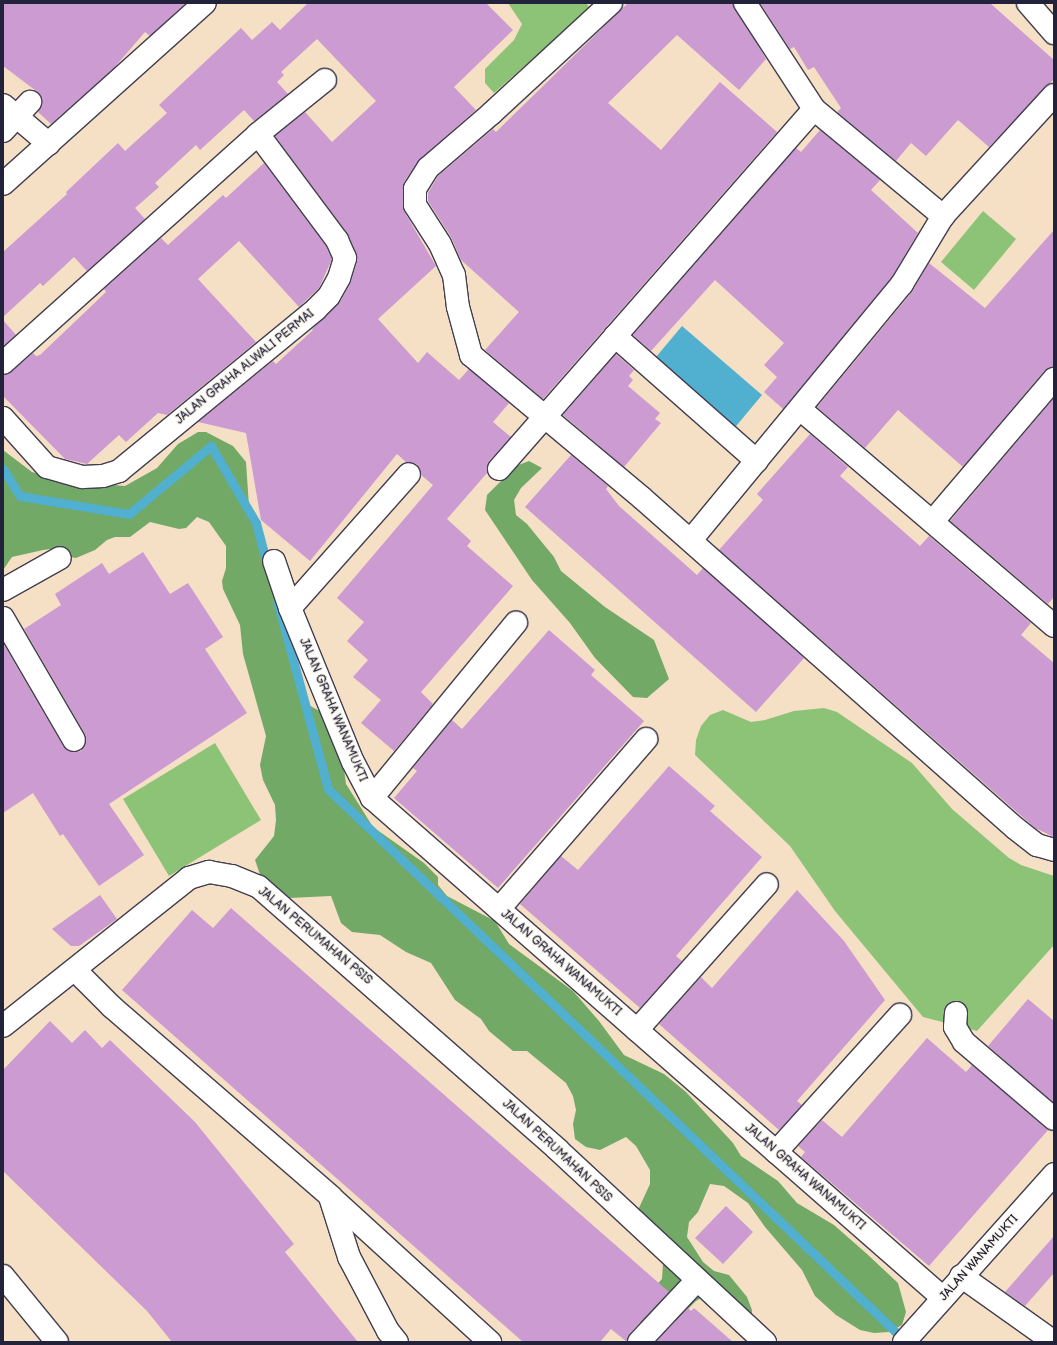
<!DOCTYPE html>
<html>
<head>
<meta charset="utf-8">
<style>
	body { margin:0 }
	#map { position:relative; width:1057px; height:1345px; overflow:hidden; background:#f5e0c5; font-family:"Balsamiq Sans",sans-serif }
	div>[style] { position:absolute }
	.green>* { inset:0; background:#8dc376 }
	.forest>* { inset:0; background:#72a967 }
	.water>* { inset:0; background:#51afcf }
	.stream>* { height:9px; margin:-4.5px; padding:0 4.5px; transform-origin:4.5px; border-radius:4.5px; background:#51afcf }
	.building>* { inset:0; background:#cb9bd1 }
	.roads { filter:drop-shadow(1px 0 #423e50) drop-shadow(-1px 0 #423e50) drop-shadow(0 1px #423e50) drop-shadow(0 -1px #423e50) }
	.minor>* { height:22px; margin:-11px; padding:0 11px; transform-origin:11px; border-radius:11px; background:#fff }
	.major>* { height:22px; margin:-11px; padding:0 11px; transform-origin:11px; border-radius:11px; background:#fff }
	span { translate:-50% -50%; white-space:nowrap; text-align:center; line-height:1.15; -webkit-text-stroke:3px #fbf7ec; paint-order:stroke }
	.street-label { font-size:12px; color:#22223b }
	.frame { position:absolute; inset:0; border:4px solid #22223b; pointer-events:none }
</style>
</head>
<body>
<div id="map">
	<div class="green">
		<i style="clip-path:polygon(508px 3px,586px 3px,590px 8px,494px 93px,485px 83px,485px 69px,514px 40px,522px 24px)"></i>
		<i style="clip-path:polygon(983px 211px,1016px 239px,974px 290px,941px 262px)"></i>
		<i style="clip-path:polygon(824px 708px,837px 712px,912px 763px,952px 809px,1009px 858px,1021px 865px,1054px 876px,1054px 945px,977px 1031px,923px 1017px,835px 911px,790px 846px,695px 755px,696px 740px,701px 726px,710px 715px,723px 710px,751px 722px,765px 720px,794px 711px)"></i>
		<i style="clip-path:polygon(215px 743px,261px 820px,169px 876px,123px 799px)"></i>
	</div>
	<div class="forest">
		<i style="clip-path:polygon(198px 432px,206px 432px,233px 446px,246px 462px,249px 506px,267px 552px,299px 655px,296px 668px,297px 690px,305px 703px,325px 714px,343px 762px,346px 784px,373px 827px,424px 863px,438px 877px,438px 885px,447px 896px,495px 921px,509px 944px,573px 991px,599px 1021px,624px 1055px,664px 1074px,686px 1092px,733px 1143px,741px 1156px,778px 1181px,797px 1203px,834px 1225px,867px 1254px,898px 1283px,906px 1312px,902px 1325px,889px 1332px,874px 1333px,860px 1330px,836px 1315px,815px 1296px,802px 1270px,765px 1227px,748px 1203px,724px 1186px,710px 1184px,698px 1212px,689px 1222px,687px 1237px,703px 1262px,714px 1271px,729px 1275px,747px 1297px,752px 1310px,752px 1324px,708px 1294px,696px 1301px,676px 1321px,664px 1328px,649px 1330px,637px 1320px,652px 1290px,662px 1279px,663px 1263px,632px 1223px,650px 1184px,650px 1170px,636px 1146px,626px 1137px,600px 1150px,586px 1147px,575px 1139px,573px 1124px,576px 1110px,573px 1096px,566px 1083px,527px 1051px,513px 1051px,489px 1031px,481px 1019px,455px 1000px,431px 963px,406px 952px,380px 935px,352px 932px,341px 923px,331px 896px,289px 898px,264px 886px,255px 860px,274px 836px,276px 820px,275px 805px,263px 780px,260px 765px,266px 736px,243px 654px,240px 625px,223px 589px,222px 581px,226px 568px,226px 546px,209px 522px,197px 517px,186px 528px,179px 529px,150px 522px,130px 537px,115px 537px,107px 540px,95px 550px,76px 558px,70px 557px,58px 548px,43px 550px,12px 557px,3px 570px,3px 450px,32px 472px,58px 480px,125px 486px,157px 468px,178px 444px)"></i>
		<i style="clip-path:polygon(529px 461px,542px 468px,521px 488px,514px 500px,516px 515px,527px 524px,554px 557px,561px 571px,605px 607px,654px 640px,669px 679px,647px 698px,633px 697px,595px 658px,570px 623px,532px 580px,485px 510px,487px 495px,516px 466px)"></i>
	</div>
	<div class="water">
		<i style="clip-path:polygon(682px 326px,762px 395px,732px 431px,651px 363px)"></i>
	</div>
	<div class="stream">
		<i style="left:3px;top:469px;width:32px;rotate:58deg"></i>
		<i style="left:20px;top:496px;width:110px;rotate:9.4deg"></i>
		<i style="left:129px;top:514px;width:107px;rotate:-39.7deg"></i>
		<i style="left:211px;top:446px;width:89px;rotate:59.7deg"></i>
		<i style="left:256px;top:523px;width:47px;rotate:75.1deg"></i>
		<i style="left:277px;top:601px;width:195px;rotate:74.8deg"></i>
		<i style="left:328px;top:789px;width:799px;rotate:43.73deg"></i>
	</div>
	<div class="building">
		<i style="clip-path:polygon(3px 3px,186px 3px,150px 36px,145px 32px,114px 68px,51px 124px,38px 112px,42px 104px,39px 93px,3px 66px)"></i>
		<i style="clip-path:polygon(308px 3px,486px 3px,513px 30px,454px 87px,476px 110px,420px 159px,404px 182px,404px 211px,436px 266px,378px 319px,418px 363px,427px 352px,459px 380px,469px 369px,509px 403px,493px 422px,511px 437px,489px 461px,487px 473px,447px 519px,471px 541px,467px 546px,513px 586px,421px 692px,433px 704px,394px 751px,361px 723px,381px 700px,353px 677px,368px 660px,347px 641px,364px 622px,337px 598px,433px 485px,421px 475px,417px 464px,406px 462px,397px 454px,310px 561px,261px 520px,246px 433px,198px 422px,273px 361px,276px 364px,313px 330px,312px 329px,340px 302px,350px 284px,357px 262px,356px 253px,347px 233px,275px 136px,305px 112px,332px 142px,376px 101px,317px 39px,281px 72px,284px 75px,277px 82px,288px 94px,254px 121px,244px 110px,200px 150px,196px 145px,155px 183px,159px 187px,135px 208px,145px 219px,87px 271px,74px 257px,43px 286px,40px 283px,3px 317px,3px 252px,67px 194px,66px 192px,118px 143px,125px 151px,167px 113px,159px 105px,241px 28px,252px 40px,272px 22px,280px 30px)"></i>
		<i style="clip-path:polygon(628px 3px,733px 3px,766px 59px,739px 90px,677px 35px,608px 103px,661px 150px,720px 82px,777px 132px,543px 399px,485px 350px,519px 312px,461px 260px,451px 237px,428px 201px,428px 193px,438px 176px,493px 129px,496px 132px)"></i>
		<i style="clip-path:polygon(760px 3px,990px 3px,1054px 60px,1054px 79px,989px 147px,958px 120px,926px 156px,911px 143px,896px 161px,837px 112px,841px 108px,814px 67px,808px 70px,794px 47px,790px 49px)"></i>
		<i style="clip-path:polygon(820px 130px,880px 180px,871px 190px,918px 233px,892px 277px,783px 409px,764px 392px,777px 377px,764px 365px,784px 343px,715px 280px,651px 351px,633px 335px,796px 148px,801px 152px)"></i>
		<i style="clip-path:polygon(264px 163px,326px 246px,332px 259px,319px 288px,299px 307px,239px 241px,198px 279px,256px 342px,167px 415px,158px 413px,126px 442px,119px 435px,87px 464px,65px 459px,3px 396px,3px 375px,11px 372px,33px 353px,36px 356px,40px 355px,106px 292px,104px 289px,161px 238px,168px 245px,223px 195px,226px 198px)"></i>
		<i style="clip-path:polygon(1054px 230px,1054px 367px,1044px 371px,963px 467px,898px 410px,865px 448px,817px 407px,912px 292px,929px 263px,985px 308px)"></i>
		<i style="clip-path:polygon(3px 320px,16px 335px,3px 346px)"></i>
		<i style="clip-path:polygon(616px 354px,634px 370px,629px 376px,633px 380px,628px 386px,660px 413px,655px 419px,661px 423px,624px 467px,563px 415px)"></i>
		<i style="clip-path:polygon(1054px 398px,1054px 597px,1048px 604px,950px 521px)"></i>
		<i style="clip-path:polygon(810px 434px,848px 467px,840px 476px,920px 546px,929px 536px,1031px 623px,1021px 635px,1054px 663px,1054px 837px,1035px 828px,719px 550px,763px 500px,757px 494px)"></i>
		<i style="clip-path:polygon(571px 455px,608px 486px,606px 489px,619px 506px,697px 575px,703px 568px,804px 658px,756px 712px,525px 507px)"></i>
		<i style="clip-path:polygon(143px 552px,170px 594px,188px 583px,223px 637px,205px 649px,247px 713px,109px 804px,144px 855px,99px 886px,63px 834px,60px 836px,33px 793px,3px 813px,3px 643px,63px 746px,74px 752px,81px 751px,86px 740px,85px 734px,24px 629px,61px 605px,55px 594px,102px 563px,109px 574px)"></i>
		<i style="clip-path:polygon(549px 630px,595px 670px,591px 675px,644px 721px,498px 888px,394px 798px,417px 771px,413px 768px,452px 720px,462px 729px)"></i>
		<i style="clip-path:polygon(669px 766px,715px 806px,710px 811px,762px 857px,676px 956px,682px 961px,640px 1008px,520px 904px,561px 856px,578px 870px)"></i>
		<i style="clip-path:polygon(797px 890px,844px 941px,885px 1000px,797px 1101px,802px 1105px,779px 1130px,659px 1024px,701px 977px,712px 988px)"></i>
		<i style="clip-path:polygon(100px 895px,117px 919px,79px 946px,71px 946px,52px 929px)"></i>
		<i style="clip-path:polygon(231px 908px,669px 1292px,630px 1333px,627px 1342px,611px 1329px,600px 1342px,523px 1342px,122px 990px,192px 910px,213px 928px)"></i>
		<i style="clip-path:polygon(1028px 999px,1054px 1021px,1054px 1103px,988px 1046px)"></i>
		<i style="clip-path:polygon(50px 1021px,72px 1043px,85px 1030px,102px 1048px,110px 1040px,195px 1122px,294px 1244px,285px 1252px,358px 1342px,172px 1342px,147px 1311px,3px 1171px,3px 1070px)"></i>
		<i style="clip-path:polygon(927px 1038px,966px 1072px,972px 1065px,1048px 1130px,929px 1266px,801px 1157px,805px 1152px,798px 1146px,822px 1120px,842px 1137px)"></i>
		<i style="clip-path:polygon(726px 1206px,753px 1232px,723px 1264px,695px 1238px)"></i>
		<i style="clip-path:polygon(1054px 1236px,1054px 1273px,1025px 1306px,1005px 1292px)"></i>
		<i style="clip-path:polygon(688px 1308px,691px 1311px,694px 1308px,733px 1342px,656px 1342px)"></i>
	</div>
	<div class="roads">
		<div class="minor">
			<i style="left:611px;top:3px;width:162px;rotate:137.3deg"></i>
			<i style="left:492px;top:113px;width:84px;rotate:139.3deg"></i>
			<i style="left:428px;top:168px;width:25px;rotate:122deg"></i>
			<i style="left:415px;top:189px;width:16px;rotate:90deg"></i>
			<i style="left:415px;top:205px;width:46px;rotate:57.3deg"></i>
			<i style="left:440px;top:244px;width:34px;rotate:66deg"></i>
			<i style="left:454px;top:275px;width:32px;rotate:83deg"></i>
			<i style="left:458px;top:307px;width:50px;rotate:74.8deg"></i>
			<i style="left:471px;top:355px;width:223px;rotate:39.9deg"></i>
			<i style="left:642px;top:498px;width:498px;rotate:41.5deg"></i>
			<i style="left:1015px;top:828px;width:28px;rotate:38deg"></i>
			<i style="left:1037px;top:845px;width:18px;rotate:16deg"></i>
			<i style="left:745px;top:3px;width:126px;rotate:56.9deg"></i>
			<i style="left:814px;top:109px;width:168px;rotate:39.7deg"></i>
			<i style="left:1028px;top:3px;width:40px;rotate:49deg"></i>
			<i style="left:3px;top:105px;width:60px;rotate:40.3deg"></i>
			<i style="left:3px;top:131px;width:40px;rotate:-47deg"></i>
			<i style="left:3px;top:184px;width:271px;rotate:-41.9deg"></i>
			<i style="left:615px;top:336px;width:189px;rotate:41.4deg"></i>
			<i style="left:3px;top:363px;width:343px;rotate:-41.9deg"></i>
			<i style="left:258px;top:134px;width:86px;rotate:-38.9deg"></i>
			<i style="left:800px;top:409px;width:334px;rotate:40.5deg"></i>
			<i style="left:3px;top:418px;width:66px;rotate:48.1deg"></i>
			<i style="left:47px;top:467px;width:37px;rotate:16deg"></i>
			<i style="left:83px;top:477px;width:20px;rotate:-3deg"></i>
			<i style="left:103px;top:476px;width:17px;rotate:-17deg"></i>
			<i style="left:119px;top:471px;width:255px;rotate:-39.4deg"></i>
			<i style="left:316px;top:309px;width:18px;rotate:-45deg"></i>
			<i style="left:329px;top:296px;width:21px;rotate:-61deg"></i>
			<i style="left:339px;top:278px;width:21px;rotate:-73deg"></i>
			<i style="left:345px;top:258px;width:20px;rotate:-114deg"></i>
			<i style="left:337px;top:240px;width:132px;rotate:-126.7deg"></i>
			<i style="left:499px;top:469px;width:478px;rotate:-48.8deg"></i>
			<i style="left:933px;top:521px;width:187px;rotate:-49.6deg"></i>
			<i style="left:691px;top:540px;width:332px;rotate:-50.5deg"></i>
			<i style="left:902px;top:284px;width:79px;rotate:-58.9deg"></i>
			<i style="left:943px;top:216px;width:164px;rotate:-47.5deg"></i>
			<i style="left:274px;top:561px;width:50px;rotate:71.2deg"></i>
			<i style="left:290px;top:608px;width:166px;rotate:67.8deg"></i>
			<i style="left:353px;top:762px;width:41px;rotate:62.2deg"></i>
			<i style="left:372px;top:798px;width:759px;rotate:41.21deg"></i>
			<i style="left:3px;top:590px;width:65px;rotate:-29.3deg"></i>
			<i style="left:290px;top:608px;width:179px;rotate:-48.4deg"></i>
			<i style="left:3px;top:618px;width:141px;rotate:59.8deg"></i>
			<i style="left:372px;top:798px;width:227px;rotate:-50.6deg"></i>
			<i style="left:499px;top:909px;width:225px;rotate:-49.1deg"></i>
			<i style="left:75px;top:970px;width:52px;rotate:45deg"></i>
			<i style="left:112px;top:1007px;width:289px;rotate:40.9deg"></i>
			<i style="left:330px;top:1196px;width:217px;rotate:42.4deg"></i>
			<i style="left:956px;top:1013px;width:14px;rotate:94deg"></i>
			<i style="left:955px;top:1027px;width:17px;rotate:59deg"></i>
			<i style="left:964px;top:1042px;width:118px;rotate:40.5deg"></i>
			<i style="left:3px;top:1026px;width:238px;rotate:-38.5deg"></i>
			<i style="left:189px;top:878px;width:21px;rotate:-17deg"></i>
			<i style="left:209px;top:872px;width:23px;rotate:10deg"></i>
			<i style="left:232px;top:876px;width:29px;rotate:22deg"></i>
			<i style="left:259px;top:887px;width:397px;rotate:41.3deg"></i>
			<i style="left:557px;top:1149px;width:284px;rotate:42.9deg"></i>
			<i style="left:637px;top:1030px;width:195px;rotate:-48.3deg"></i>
			<i style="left:776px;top:1152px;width:185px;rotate:-47.9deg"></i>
			<i style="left:330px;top:1197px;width:63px;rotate:72.4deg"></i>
			<i style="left:349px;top:1257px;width:84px;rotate:62.2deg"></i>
			<i style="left:388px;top:1331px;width:14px;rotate:51deg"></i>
			<i style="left:961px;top:1276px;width:114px;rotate:35.4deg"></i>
			<i style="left:639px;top:1342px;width:83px;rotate:-46.9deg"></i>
			<i style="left:904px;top:1342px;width:225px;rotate:-48.2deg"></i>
		</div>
		<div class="major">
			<i style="left:3px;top:1276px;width:85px;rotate:50.7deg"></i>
		</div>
	</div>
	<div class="street-label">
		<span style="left:245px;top:367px;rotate:-39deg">JALAN GRAHA ALWALI PERMAI</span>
		<span style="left:333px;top:710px;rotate:67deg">JALAN GRAHA WANAMUKTI</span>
		<span style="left:315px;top:936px;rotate:40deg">JALAN PERUMAHAN PSIS</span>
		<span style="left:561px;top:963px;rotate:41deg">JALAN GRAHA WANAMUKTI</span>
		<span style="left:557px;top:1151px;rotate:43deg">JALAN PERUMAHAN PSIS</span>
		<span style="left:805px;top:1177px;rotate:41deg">JALAN GRAHA WANAMUKTI</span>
		<span style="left:979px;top:1258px;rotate:-48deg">JALAN WANAMUKTI</span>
	</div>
	<div class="frame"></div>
</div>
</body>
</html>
